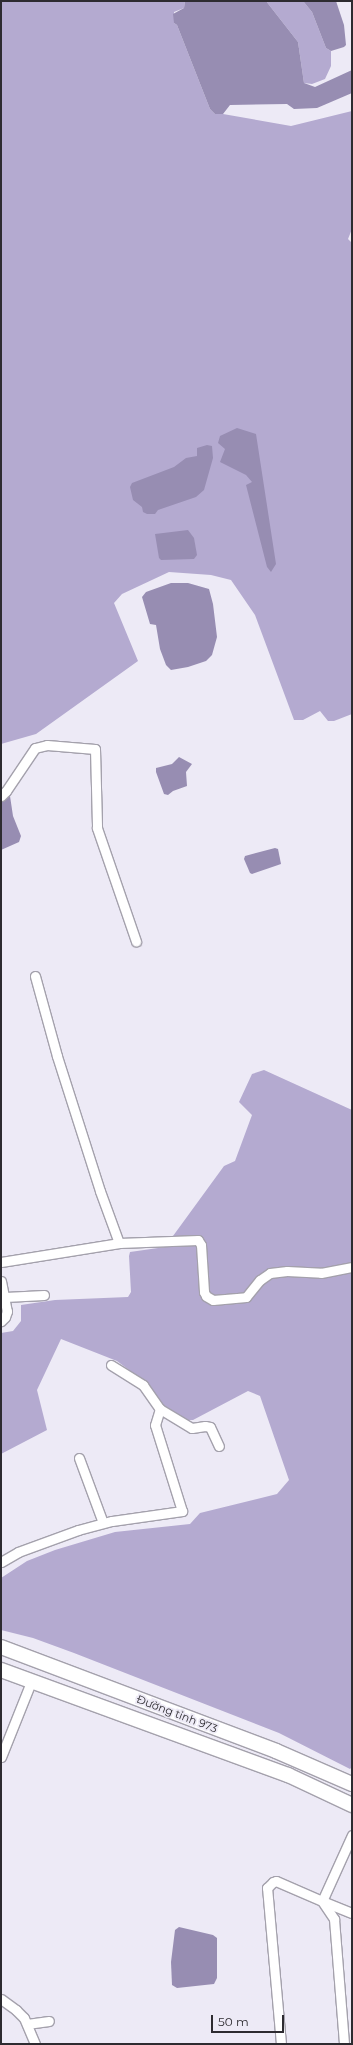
<!DOCTYPE html>
<html>
<head>
<meta charset="utf-8">
<style>
	body { margin:0 }
	#map { position:relative; width:353px; height:2045px; overflow:hidden; background:#edeaf6; font-family:Montserrat,sans-serif }
	div>[style] { position:absolute }
	.forest>* { inset:0; background:#b4aad0 }
	.water>* { inset:0; background:#978db2 }
	.roads { filter:drop-shadow(1px 0 #a4a1ac) drop-shadow(-1px 0 #a4a1ac) drop-shadow(0 1px #a4a1ac) drop-shadow(0 -1px #a4a1ac) }
	.minor>* { height:9px; margin:-4.5px; padding:0 4.5px; transform-origin:4.5px; border-radius:4.5px; background:#fff }
	.primary>* { height:14px; margin:-7px; padding:0 7px; transform-origin:7px; border-radius:7px; background:#fff }
	span { translate:-50% -50%; white-space:nowrap; text-align:center; line-height:1.15; -webkit-text-stroke:3.5px #edeaf6; paint-order:stroke }
	.street-label { font-size:11px; color:#2d2b30 }
	.frame { position:absolute; inset:0; border:2px solid #2d2b30; pointer-events:none }
	.scale { position:absolute; left:211px; top:2015px; width:73px; height:18px; box-sizing:border-box; border:2px solid #2d2b30; border-top:0; padding-left:5px; font-size:12px; line-height:14px; white-space:nowrap; color:#2d2b30; -webkit-text-stroke:3px #edeaf6; paint-order:stroke }
</style>
</head>
<body>
<div id="map">
	<div class="forest">
		<i style="clip-path:polygon(1px 1px,185px 1px,184px 8px,174px 12px,174px 23px,177px 25px,210px 109px,215px 114px,223px 114px,291px 126px,352px 111px,352px 229px,348px 239px,352px 243px,352px 714px,334px 721px,328px 721px,320px 711px,303px 720px,294px 720px,255px 615px,231px 580px,211px 575px,169px 572px,122px 594px,114px 603px,138px 661px,36px 734px,1px 744px)"></i>
		<i style="clip-path:polygon(266px 1px,303px 1px,312px 12px,326px 48px,331px 51px,331px 66px,325px 79px,312px 84px,304px 83px,298px 42px)"></i>
		<i style="clip-path:polygon(264px 1070px,352px 1110px,352px 1767px,350px 1769px,279px 1733px,74px 1653px,33px 1638px,1px 1630px,1px 1578px,27px 1561px,55px 1550px,115px 1532px,190px 1524px,200px 1513px,277px 1494px,289px 1480px,260px 1396px,248px 1391px,193px 1420px,181px 1420px,152px 1396px,145px 1382px,117px 1361px,61px 1339px,37px 1390px,47px 1430px,1px 1454px,1px 1333px,13px 1331px,21px 1321px,21px 1305px,55px 1300px,128px 1297px,131px 1292px,129px 1256px,130px 1252px,172px 1246px,173px 1236px,224px 1166px,235px 1161px,252px 1115px,239px 1102px,252px 1074px)"></i>
	</div>
	<div class="water">
		<i style="clip-path:polygon(185px 1px,266px 1px,298px 42px,304px 83px,315px 87px,352px 70px,352px 93px,317px 108px,294px 109px,287px 104px,230px 105px,223px 114px,215px 114px,210px 109px,177px 25px,174px 23px,173px 14px,184px 8px)"></i>
		<i style="clip-path:polygon(303px 1px,336px 1px,344px 25px,346px 45px,344px 47px,331px 51px,326px 48px,312px 12px)"></i>
		<i style="clip-path:polygon(237px 428px,256px 434px,276px 564px,271px 572px,267px 567px,246px 485px,252px 482px,246px 475px,220px 462px,225px 449px,218px 443px,220px 436px)"></i>
		<i style="clip-path:polygon(207px 445px,212px 446px,213px 458px,204px 490px,196px 497px,158px 510px,155px 514px,147px 514px,143px 512px,142px 507px,133px 500px,130px 487px,132px 483px,174px 467px,186px 458px,197px 456px,197px 448px)"></i>
		<i style="clip-path:polygon(188px 530px,194px 538px,197px 555px,194px 559px,161px 560px,159px 558px,155px 534px)"></i>
		<i style="clip-path:polygon(171px 583px,188px 583px,209px 589px,213px 604px,217px 637px,212px 655px,206px 661px,188px 667px,171px 670px,166px 665px,160px 649px,156px 625px,150px 624px,142px 597px,146px 592px)"></i>
		<i style="clip-path:polygon(179px 757px,192px 764px,186px 772px,187px 786px,173px 791px,168px 795px,164px 794px,156px 772px,156px 768px,172px 764px)"></i>
		<i style="clip-path:polygon(8px 795px,10px 796px,13px 816px,21px 836px,19px 842px,1px 850px,1px 798px)"></i>
		<i style="clip-path:polygon(275px 848px,278px 849px,281px 864px,252px 874px,250px 873px,244px 859px,245px 856px)"></i>
		<i style="clip-path:polygon(179px 1927px,213px 1935px,217px 1938px,217px 1978px,214px 1984px,177px 1988px,172px 1985px,171px 1962px,175px 1930px)"></i>
	</div>
	<div class="roads">
		<div class="minor">
			<i style="left:1px;top:796px;width:7px;rotate:-45deg"></i>
			<i style="left:6px;top:791px;width:52px;rotate:-56deg"></i>
			<i style="left:35px;top:748px;width:12px;rotate:-14deg"></i>
			<i style="left:47px;top:745px;width:48px;rotate:4.8deg"></i>
			<i style="left:95px;top:749px;width:79px;rotate:88.5deg"></i>
			<i style="left:97px;top:828px;width:120px;rotate:71deg"></i>
			<i style="left:119px;top:1243px;width:79px;rotate:-2.2deg"></i>
			<i style="left:198px;top:1240px;width:6px;rotate:59deg"></i>
			<i style="left:201px;top:1245px;width:47px;rotate:86.3deg"></i>
			<i style="left:204px;top:1292px;width:4px;rotate:63deg"></i>
			<i style="left:206px;top:1296px;width:8px;rotate:30deg"></i>
			<i style="left:213px;top:1300px;width:33px;rotate:-5deg"></i>
			<i style="left:246px;top:1297px;width:22px;rotate:-51deg"></i>
			<i style="left:260px;top:1280px;width:12px;rotate:-35deg"></i>
			<i style="left:270px;top:1273px;width:17px;rotate:-7deg"></i>
			<i style="left:287px;top:1271px;width:34px;rotate:3deg"></i>
			<i style="left:321px;top:1273px;width:32px;rotate:-11deg"></i>
			<i style="left:1px;top:1262px;width:120px;rotate:-9.1deg"></i>
			<i style="left:119px;top:1243px;width:55px;rotate:-110.1deg"></i>
			<i style="left:100px;top:1191px;width:142px;rotate:-107.7deg"></i>
			<i style="left:57px;top:1056px;width:83px;rotate:-105.4deg"></i>
			<i style="left:1px;top:1281px;width:31px;rotate:79deg"></i>
			<i style="left:7px;top:1311px;width:6px;rotate:108deg"></i>
			<i style="left:5px;top:1317px;width:6px;rotate:135deg"></i>
			<i style="left:5px;top:1297px;width:39px;rotate:-3deg"></i>
			<i style="left:111px;top:1365px;width:38px;rotate:32deg"></i>
			<i style="left:143px;top:1385px;width:29px;rotate:55deg"></i>
			<i style="left:160px;top:1409px;width:37px;rotate:31deg"></i>
			<i style="left:192px;top:1428px;width:13px;rotate:-9deg"></i>
			<i style="left:205px;top:1426px;width:5px;rotate:11deg"></i>
			<i style="left:210px;top:1427px;width:21px;rotate:65deg"></i>
			<i style="left:79px;top:1458px;width:69px;rotate:69.7deg"></i>
			<i style="left:1px;top:1562px;width:20px;rotate:-30deg"></i>
			<i style="left:18px;top:1552px;width:64px;rotate:-20.1deg"></i>
			<i style="left:78px;top:1530px;width:35px;rotate:-15deg"></i>
			<i style="left:112px;top:1521px;width:71px;rotate:-8.1deg"></i>
			<i style="left:182px;top:1511px;width:90px;rotate:-107.4deg"></i>
			<i style="left:155px;top:1425px;width:17px;rotate:-73deg"></i>
			<i style="left:1px;top:1757px;width:81px;rotate:-68.2deg"></i>
			<i style="left:352px;top:1835px;width:72px;rotate:114.4deg"></i>
			<i style="left:322px;top:1901px;width:32px;rotate:22deg"></i>
			<i style="left:1px;top:1999px;width:19px;rotate:36deg"></i>
			<i style="left:16px;top:2010px;width:11px;rotate:45deg"></i>
			<i style="left:24px;top:2018px;width:28px;rotate:67deg"></i>
			<i style="left:27px;top:2024px;width:22px;rotate:-8deg"></i>
			<i style="left:281px;top:2044px;width:157px;rotate:-95.1deg"></i>
			<i style="left:267px;top:1888px;width:8px;rotate:-45deg"></i>
			<i style="left:273px;top:1882px;width:3px;rotate:-18deg"></i>
			<i style="left:276px;top:1881px;width:50px;rotate:23.5deg"></i>
			<i style="left:322px;top:1901px;width:22px;rotate:56deg"></i>
			<i style="left:334px;top:1919px;width:125px;rotate:85.4deg"></i>
		</div>
		<div class="primary">
			<i style="left:1px;top:1647px;width:294px;rotate:20.7deg"></i>
			<i style="left:276px;top:1751px;width:83px;rotate:23.5deg"></i>
			<i style="left:1px;top:1670px;width:306px;rotate:20.1deg"></i>
			<i style="left:288px;top:1775px;width:71px;rotate:25.1deg"></i>
		</div>
	</div>
	<div class="street-label">
		<span style="left:177px;top:1714px;rotate:21deg">Đường tỉnh 973</span>
	</div>
	<div class="frame"></div>
	<div class="scale">50 m</div>
</div>
</body>
</html>
